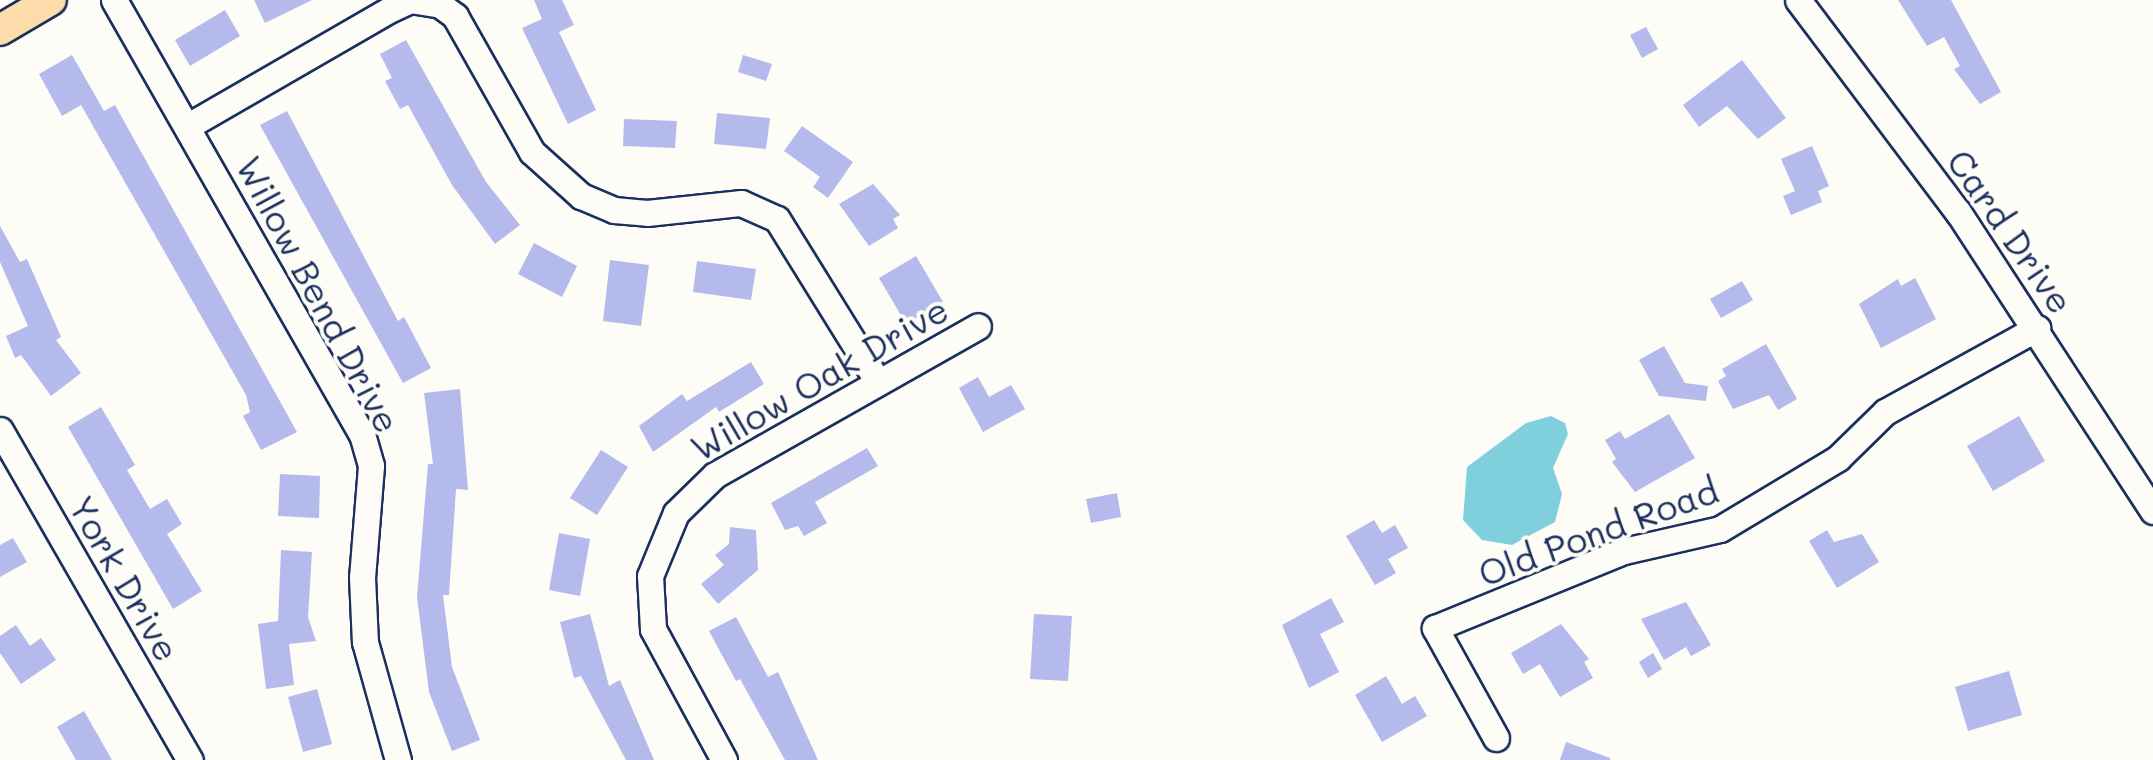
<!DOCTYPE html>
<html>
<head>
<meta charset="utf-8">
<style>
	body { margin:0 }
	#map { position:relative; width:2153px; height:760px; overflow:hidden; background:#fdfcf7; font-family:Mali,sans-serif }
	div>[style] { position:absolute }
	.water>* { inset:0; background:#80cfdd }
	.building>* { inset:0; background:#b4baeb }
	.roads { filter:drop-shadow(2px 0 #1b2f5e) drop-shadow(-2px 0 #1b2f5e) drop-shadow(0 2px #1b2f5e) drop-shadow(0 -2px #1b2f5e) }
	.minor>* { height:25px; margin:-12.5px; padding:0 12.5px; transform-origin:12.5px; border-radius:12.5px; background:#fdfcf7 }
	.major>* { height:30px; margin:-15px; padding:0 15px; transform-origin:15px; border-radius:15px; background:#fddcac }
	span { translate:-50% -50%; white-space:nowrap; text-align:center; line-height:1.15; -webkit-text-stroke:8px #fdfcf7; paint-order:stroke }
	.street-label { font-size:35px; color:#1b2f5e }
</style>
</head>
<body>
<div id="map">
	<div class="water">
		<i style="clip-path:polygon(1551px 416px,1565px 423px,1568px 434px,1553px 468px,1562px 494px,1555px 522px,1512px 545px,1482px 540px,1463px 520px,1467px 467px,1526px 423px)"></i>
	</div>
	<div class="building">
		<i style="clip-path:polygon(254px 0,312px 0,265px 23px)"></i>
		<i style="clip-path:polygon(534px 0,562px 0,574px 25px,559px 32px,596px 110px,568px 124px,522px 28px,542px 19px)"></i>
		<i style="clip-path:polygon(1898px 0,1951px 0,2001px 92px,1980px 104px,1954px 69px,1960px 66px,1944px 37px,1927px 46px)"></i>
		<i style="clip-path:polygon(225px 10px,240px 36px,190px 66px,175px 40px)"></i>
		<i style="clip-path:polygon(1646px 27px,1658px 49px,1642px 58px,1630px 35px)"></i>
		<i style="clip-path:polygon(406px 40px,486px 182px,520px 225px,495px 244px,452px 185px,408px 105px,400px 109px,385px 81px,392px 78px,380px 54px)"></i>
		<i style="clip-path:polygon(72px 55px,104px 111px,115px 105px,297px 432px,261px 450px,243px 416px,250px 412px,246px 395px,81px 105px,62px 116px,39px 74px)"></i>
		<i style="clip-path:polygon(743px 55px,772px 64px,766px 81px,738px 72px)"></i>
		<i style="clip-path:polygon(1742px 60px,1786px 118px,1758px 139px,1727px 106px,1699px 127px,1683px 105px)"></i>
		<i style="clip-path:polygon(287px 111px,398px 321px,404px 317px,431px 368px,403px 383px,260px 125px)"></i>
		<i style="clip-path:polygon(717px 113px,770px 118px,766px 149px,714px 144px)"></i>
		<i style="clip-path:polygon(624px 119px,677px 121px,675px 148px,623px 146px)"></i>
		<i style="clip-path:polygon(802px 126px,853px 162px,828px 198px,813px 187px,820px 177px,784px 151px)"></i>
		<i style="clip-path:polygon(1812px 146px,1829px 186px,1818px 191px,1822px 202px,1791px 215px,1783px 196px,1795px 191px,1781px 159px)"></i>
		<i style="clip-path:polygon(873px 184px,900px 215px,893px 219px,898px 228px,869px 246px,839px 204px)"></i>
		<i style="clip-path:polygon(0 226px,20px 262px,27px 259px,61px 337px,56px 340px,81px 373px,51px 396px,21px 355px,15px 358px,6px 336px,28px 326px,0 262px)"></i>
		<i style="clip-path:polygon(534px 243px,577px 266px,562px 297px,518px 274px)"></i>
		<i style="clip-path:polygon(916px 256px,943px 302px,906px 324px,879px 278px)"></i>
		<i style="clip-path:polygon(610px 260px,649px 265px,641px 326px,603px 321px)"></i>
		<i style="clip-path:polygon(697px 261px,756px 269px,751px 300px,693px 292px)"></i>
		<i style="clip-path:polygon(1915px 278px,1936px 319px,1881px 348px,1859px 304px,1898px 279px,1901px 286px)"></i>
		<i style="clip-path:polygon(1742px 281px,1753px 300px,1721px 318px,1710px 299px)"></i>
		<i style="clip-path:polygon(1766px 344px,1797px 399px,1778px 410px,1769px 395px,1733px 409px,1718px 381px,1726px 376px,1722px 369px)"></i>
		<i style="clip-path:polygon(1664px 346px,1685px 383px,1708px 386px,1706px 401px,1659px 396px,1639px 360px)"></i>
		<i style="clip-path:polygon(751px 362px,764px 384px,719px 412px,716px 407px,653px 452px,639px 426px,682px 394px,687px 401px)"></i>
		<i style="clip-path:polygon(978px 377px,989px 397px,1011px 385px,1025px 409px,983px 432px,959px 388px)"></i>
		<i style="clip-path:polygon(460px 389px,468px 490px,456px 489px,449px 595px,443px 595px,452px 667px,480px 740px,452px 751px,429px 692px,417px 597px,428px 464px,433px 464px,424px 393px)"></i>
		<i style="clip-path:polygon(101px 407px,135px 465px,127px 470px,150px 509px,167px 499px,182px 524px,167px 534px,202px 591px,173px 609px,68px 427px)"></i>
		<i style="clip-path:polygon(1669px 414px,1695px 458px,1635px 492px,1612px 462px,1616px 459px,1605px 440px,1620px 431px,1625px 439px)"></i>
		<i style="clip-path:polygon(2019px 416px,2045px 461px,1993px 491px,1967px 446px)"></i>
		<i style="clip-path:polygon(867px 448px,878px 466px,815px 502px,827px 523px,804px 536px,798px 526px,785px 530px,771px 503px)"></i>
		<i style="clip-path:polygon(601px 450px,628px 467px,597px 515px,570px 498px)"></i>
		<i style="clip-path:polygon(280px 474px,320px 476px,319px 518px,278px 516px)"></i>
		<i style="clip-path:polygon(1117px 493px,1121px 517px,1091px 523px,1086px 499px)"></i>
		<i style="clip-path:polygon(1374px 520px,1382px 533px,1395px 525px,1408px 548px,1388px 559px,1396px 573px,1375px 585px,1346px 536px)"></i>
		<i style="clip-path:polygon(730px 527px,756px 530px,758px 570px,718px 604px,701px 584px,724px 565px,715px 555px,729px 544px)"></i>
		<i style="clip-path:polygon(1827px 530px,1834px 542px,1862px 534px,1879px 562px,1837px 588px,1809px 541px)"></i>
		<i style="clip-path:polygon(559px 533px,590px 539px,580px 596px,549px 590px)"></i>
		<i style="clip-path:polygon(13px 538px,27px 562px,0 577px,0 545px)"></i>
		<i style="clip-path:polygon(281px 550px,312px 552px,308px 617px,316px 641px,289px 644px,294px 685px,266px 689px,258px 624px,278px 621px)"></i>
		<i style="clip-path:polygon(1331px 598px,1344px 622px,1320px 634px,1339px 672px,1309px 688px,1282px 625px)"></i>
		<i style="clip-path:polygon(1686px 602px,1711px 645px,1691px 656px,1686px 647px,1664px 660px,1641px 619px)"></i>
		<i style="clip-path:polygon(590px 614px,609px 686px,620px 680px,654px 760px,626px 760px,581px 676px,574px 678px,560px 622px)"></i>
		<i style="clip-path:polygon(1034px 614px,1072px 616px,1068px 681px,1030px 679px)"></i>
		<i style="clip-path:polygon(736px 617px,768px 677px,778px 672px,818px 760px,785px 760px,740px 679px,736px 681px,709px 631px)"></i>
		<i style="clip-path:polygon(1561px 624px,1589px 659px,1584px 662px,1593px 678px,1560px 697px,1540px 664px,1523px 674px,1511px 653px)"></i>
		<i style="clip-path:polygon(16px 625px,30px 646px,41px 638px,56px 660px,21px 684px,0 653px,0 636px)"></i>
		<i style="clip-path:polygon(1653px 653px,1662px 669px,1648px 678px,1639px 662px)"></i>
		<i style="clip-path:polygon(2009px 671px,2022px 715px,1968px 731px,1955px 687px)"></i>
		<i style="clip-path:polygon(1386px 676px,1402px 704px,1415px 696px,1427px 716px,1382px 742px,1355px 695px)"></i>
		<i style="clip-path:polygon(317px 689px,332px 744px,303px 752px,288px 697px)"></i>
		<i style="clip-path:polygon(84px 711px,112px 760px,76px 760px,57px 727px)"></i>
		<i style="clip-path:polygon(1566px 742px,1610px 758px,1610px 760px,1560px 760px)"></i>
	</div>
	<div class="roads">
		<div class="minor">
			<i style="left:114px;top:0;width:500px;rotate:60.3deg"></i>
			<i style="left:362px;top:434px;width:33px;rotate:74deg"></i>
			<i style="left:371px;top:466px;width:111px;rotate:94.6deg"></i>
			<i style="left:362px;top:577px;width:65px;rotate:87.4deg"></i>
			<i style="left:365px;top:642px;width:123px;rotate:74.4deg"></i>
			<i style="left:1798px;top:0;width:266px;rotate:53deg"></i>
			<i style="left:1958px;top:212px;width:357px;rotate:56.9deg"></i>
			<i style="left:188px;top:126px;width:234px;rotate:-30deg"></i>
			<i style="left:391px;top:9px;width:21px;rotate:-25deg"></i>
			<i style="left:410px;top:0;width:30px;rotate:9deg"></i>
			<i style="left:440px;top:5px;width:19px;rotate:36deg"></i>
			<i style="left:455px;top:16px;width:156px;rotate:60.5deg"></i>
			<i style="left:532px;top:152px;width:66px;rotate:41.9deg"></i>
			<i style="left:581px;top:196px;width:36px;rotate:23deg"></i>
			<i style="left:614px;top:210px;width:33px;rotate:5deg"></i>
			<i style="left:647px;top:213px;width:95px;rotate:-6.1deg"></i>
			<i style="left:741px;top:203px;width:39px;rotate:24deg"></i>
			<i style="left:777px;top:219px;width:192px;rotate:58.2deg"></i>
			<i style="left:0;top:430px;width:381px;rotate:60.1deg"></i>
			<i style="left:1496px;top:738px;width:126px;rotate:-119deg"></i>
			<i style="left:1435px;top:628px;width:204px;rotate:-22.2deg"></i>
			<i style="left:1624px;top:551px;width:98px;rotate:-12.9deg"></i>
			<i style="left:1720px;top:529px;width:138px;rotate:-31deg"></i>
			<i style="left:1838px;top:458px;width:66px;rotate:-44.4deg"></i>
			<i style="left:1885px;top:412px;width:174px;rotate:-28.9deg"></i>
			<i style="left:724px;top:760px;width:149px;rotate:-118.5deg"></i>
			<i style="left:653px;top:629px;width:53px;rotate:-93.2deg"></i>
			<i style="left:650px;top:576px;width:68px;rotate:-67.6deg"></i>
			<i style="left:676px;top:513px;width:54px;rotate:-44.3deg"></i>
			<i style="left:715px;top:475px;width:302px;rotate:-29.5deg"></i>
		</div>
		<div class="major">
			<i style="left:0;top:30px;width:59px;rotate:-30.5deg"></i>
		</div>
	</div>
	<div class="street-label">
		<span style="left:2011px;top:231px;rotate:55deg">Card Drive</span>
		<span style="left:319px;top:294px;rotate:62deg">Willow Bend Drive</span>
		<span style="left:819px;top:378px;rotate:-30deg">Willow Oak Drive</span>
		<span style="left:1598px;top:531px;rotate:-20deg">Old Pond Road</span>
		<span style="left:125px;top:578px;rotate:60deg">York Drive</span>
	</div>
</div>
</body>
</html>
